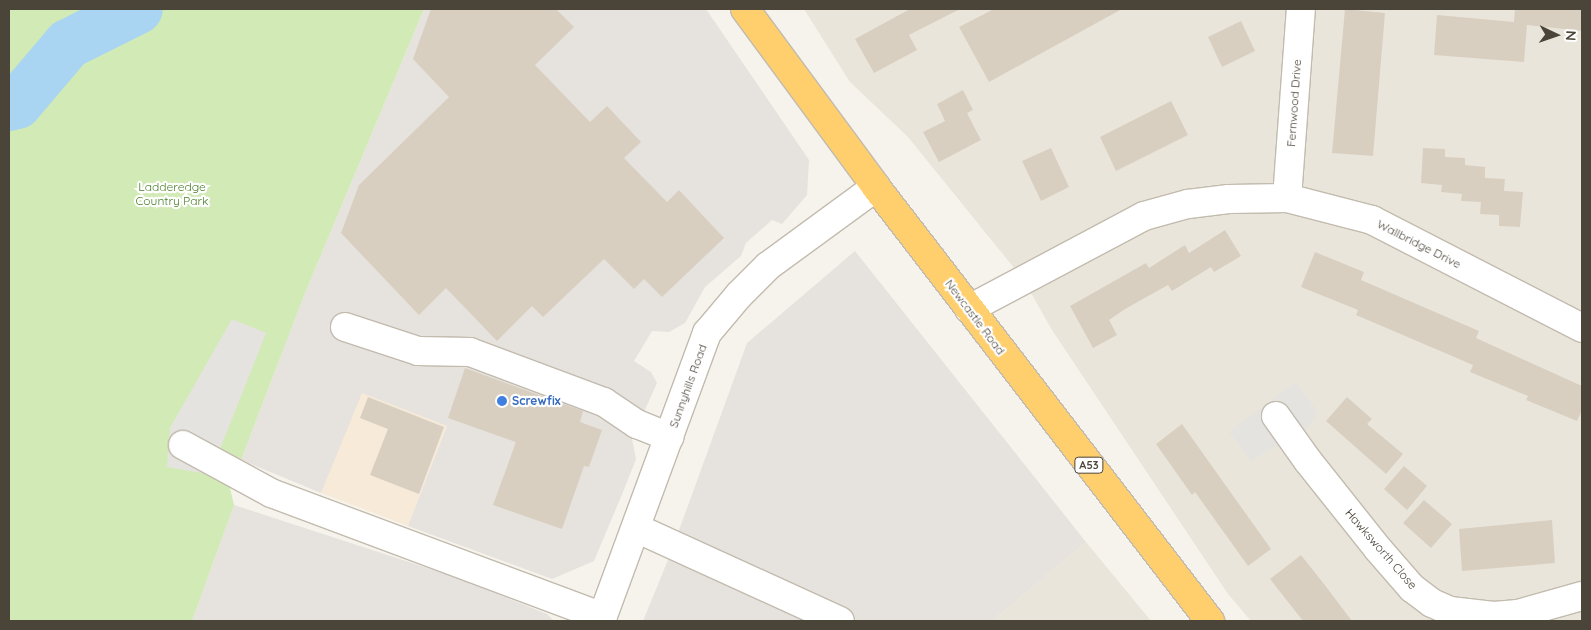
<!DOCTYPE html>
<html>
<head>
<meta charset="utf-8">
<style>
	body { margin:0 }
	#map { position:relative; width:1591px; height:630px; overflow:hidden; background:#f6f3ec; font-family:Quicksand,sans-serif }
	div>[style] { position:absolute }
	.residential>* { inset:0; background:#eae5da }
	.commercial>* { inset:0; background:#f7ead8 }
	.industrial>* { inset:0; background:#e6e2dd }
	.green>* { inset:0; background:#d2eab5 }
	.parking>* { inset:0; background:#e5e3e0 }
	.river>* { height:50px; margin:-25px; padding:0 25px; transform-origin:25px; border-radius:25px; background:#a9d4f2 }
	.building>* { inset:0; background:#d8cfc1 }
	.roads { filter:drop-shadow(1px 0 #c2bbae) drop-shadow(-1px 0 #c2bbae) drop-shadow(0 1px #c2bbae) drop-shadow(0 -1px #c2bbae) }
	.minor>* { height:28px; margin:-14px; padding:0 14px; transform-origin:14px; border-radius:14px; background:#fff }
	.highway>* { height:28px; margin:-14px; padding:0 14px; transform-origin:14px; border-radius:14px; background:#ffcf6e }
	.dots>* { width:14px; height:14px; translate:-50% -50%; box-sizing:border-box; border:2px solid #fff; border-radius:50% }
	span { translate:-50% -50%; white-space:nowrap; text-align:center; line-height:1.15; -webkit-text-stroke:4.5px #fff; paint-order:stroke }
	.shield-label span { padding:1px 4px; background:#fff; border:1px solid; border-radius:4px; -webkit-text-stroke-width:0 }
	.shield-label { font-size:11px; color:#4b4439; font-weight:700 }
	.street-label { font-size:12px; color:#4b4439 }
	.park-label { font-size:12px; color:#4a7f2a }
	.shop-label { font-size:12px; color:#366cbe; font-weight:700 }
	.left { translate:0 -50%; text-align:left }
	.frame { position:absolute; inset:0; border:10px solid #4b4439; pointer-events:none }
	.north { position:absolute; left:1531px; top:10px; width:50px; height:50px; -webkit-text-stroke:4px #fff; paint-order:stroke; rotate:93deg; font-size:14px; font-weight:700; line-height:20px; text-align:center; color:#4b4439 }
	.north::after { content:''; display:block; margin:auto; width:18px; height:22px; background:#4b4439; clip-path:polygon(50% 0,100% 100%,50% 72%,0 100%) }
</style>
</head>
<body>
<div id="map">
	<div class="residential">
		<i style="clip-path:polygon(804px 9px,1582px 9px,1582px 621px,1251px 621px,1228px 594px,1052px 330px,1023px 279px,908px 137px,850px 82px)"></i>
		<i style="clip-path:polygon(1086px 542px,1151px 621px,992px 621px)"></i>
	</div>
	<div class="commercial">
		<i style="clip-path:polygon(361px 392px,447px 426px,408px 526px,321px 493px)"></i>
	</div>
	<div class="industrial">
		<i style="clip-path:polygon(424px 9px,706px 9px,809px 160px,807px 195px,782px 224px,772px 220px,746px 243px,741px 256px,705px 287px,685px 323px,669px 332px,652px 331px,634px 361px,651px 372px,657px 383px,632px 439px,636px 459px,623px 492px,594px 561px,552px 579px,408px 526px,447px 426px,362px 393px,321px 493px,241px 460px,305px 293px)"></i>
		<i style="clip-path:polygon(855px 251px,1086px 542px,992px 621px,643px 621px,670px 555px,747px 343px)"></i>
		<i style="clip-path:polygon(234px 505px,458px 578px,547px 614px,554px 621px,192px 621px)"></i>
	</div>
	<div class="green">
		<i style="clip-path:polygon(9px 9px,424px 9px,305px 293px,241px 460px,230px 488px,234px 505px,192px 621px,9px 621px)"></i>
	</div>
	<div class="parking">
		<i style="clip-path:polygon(232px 319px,266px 333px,215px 462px,208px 474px,167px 467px,170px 428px)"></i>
		<i style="clip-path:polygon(1296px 382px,1318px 412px,1296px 445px,1274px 447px,1251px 461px,1229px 432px)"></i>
	</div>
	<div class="river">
		<i style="left:9px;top:106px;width:8px;rotate:-14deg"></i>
		<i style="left:17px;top:104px;width:79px;rotate:-49.6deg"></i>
		<i style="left:68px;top:44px;width:78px;rotate:-26.6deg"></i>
	</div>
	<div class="building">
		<i style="clip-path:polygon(431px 9px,556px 9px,574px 27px,535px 65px,590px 122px,607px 106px,641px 142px,624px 158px,667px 202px,679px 190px,724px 238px,662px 297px,644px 279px,634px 289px,604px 259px,543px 317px,532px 306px,497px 341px,446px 288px,419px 315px,341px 233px,359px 185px,449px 97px,413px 59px)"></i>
		<i style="clip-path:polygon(910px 9px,960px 9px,909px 35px,917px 50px,874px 73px,855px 39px)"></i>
		<i style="clip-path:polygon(994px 9px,1122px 9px,989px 82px,959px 27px)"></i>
		<i style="clip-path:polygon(1345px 9px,1385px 13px,1373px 156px,1332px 153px)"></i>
		<i style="clip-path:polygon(1515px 9px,1582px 9px,1582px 31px,1527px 25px,1524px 62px,1434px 55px,1437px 15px,1514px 22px)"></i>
		<i style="clip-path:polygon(1241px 21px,1255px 51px,1222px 67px,1208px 37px)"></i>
		<i style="clip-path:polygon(963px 90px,973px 110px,967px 113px,981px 140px,939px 162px,923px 132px,945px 121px,937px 104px)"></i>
		<i style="clip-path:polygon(1171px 101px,1188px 135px,1116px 171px,1100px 137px)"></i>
		<i style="clip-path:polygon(1051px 148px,1069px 187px,1041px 201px,1022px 161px)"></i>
		<i style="clip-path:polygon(1423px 148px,1445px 149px,1445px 157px,1465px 158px,1465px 165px,1485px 167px,1485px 178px,1505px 179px,1504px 191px,1523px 192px,1520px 227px,1499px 226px,1499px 215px,1480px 214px,1481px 202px,1461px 201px,1462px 194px,1441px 192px,1442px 185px,1421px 183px)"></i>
		<i style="clip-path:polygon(1225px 230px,1241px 256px,1214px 272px,1211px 267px,1172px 291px,1168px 285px,1125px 309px,1109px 320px,1117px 335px,1093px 348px,1070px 306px,1146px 263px,1149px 268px,1185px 245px,1189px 253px)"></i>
		<i style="clip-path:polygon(1315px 252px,1364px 272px,1361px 280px,1479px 331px,1476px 338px,1582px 386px,1582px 410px,1577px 421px,1526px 400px,1528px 396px,1470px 372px,1473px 365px,1356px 315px,1358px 310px,1301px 287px)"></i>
		<i style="clip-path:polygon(465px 368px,583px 411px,580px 422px,602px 430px,589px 467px,584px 466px,562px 529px,493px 505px,516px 442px,448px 418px)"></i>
		<i style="clip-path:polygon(368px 397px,444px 427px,419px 494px,370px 475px,388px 429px,360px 418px)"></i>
		<i style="clip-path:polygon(1347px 397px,1372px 419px,1367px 424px,1403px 454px,1386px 474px,1326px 421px)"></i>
		<i style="clip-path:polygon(1182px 424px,1271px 549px,1248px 566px,1195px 492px,1192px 495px,1156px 444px)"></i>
		<i style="clip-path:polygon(1404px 466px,1427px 486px,1407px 510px,1384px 489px)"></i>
		<i style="clip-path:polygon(1424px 500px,1452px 524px,1431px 548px,1403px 523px)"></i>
		<i style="clip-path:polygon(1552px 520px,1555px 563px,1462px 571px,1459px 529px)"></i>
		<i style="clip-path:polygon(1301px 555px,1324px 584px,1352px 621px,1303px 621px,1270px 579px)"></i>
	</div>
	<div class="roads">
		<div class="minor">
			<i style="left:1287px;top:198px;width:190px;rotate:-85.8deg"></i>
			<i style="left:969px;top:309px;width:198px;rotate:-28deg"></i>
			<i style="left:1144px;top:216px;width:46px;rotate:-15.3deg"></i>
			<i style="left:1188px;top:204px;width:41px;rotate:-7deg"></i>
			<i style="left:1229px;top:199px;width:58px;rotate:-1deg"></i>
			<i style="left:1287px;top:198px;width:88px;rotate:14.5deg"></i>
			<i style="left:1372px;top:220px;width:236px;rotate:27.2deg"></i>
			<i style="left:345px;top:327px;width:77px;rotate:18.2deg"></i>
			<i style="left:418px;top:351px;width:52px;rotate:1.1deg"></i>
			<i style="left:470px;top:352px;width:143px;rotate:20.5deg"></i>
			<i style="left:604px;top:402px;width:40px;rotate:34deg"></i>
			<i style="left:637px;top:424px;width:35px;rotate:22deg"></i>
			<i style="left:1276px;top:416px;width:55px;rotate:54.6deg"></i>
			<i style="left:1308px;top:461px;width:112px;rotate:51.5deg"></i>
			<i style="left:1378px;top:549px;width:52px;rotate:48.9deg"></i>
			<i style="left:1412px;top:588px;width:25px;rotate:37deg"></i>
			<i style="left:1432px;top:603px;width:20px;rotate:24deg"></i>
			<i style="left:1450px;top:611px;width:44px;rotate:6.5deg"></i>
			<i style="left:1494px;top:616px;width:24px;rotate:-5deg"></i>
			<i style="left:1518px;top:614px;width:66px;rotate:-15.7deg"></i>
			<i style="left:183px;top:445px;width:100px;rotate:28.6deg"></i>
			<i style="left:271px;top:493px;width:354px;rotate:20.5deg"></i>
			<i style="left:636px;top:528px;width:224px;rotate:24.5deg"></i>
			<i style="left:601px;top:621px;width:307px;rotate:-69.8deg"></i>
			<i style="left:707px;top:333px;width:50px;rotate:-49.9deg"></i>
			<i style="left:739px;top:295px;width:41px;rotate:-45deg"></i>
			<i style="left:768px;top:266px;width:134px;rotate:-36.2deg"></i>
		</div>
		<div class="highway">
			<i style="left:745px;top:9px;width:221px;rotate:53.6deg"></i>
			<i style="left:876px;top:187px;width:548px;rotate:52.42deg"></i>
		</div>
	</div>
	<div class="dots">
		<i style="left:502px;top:401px;background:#3f7fe0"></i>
	</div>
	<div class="shield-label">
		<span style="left:1089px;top:465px">A53</span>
	</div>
	<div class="street-label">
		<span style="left:1294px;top:103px;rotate:-86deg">Fernwood Drive</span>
		<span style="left:1419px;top:244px;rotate:27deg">Wallbridge Drive</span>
		<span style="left:975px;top:317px;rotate:53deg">Newcastle Road</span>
		<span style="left:688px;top:386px;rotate:-70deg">Sunnyhills Road</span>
		<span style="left:1381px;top:549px;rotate:49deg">Hawksworth Close</span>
	</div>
	<div class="park-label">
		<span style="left:172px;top:194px">Ladderedge<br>Country Park</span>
	</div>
	<div class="shop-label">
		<span class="left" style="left:512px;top:401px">Screwfix</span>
	</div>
	<div class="frame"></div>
	<div class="north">N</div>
</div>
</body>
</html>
